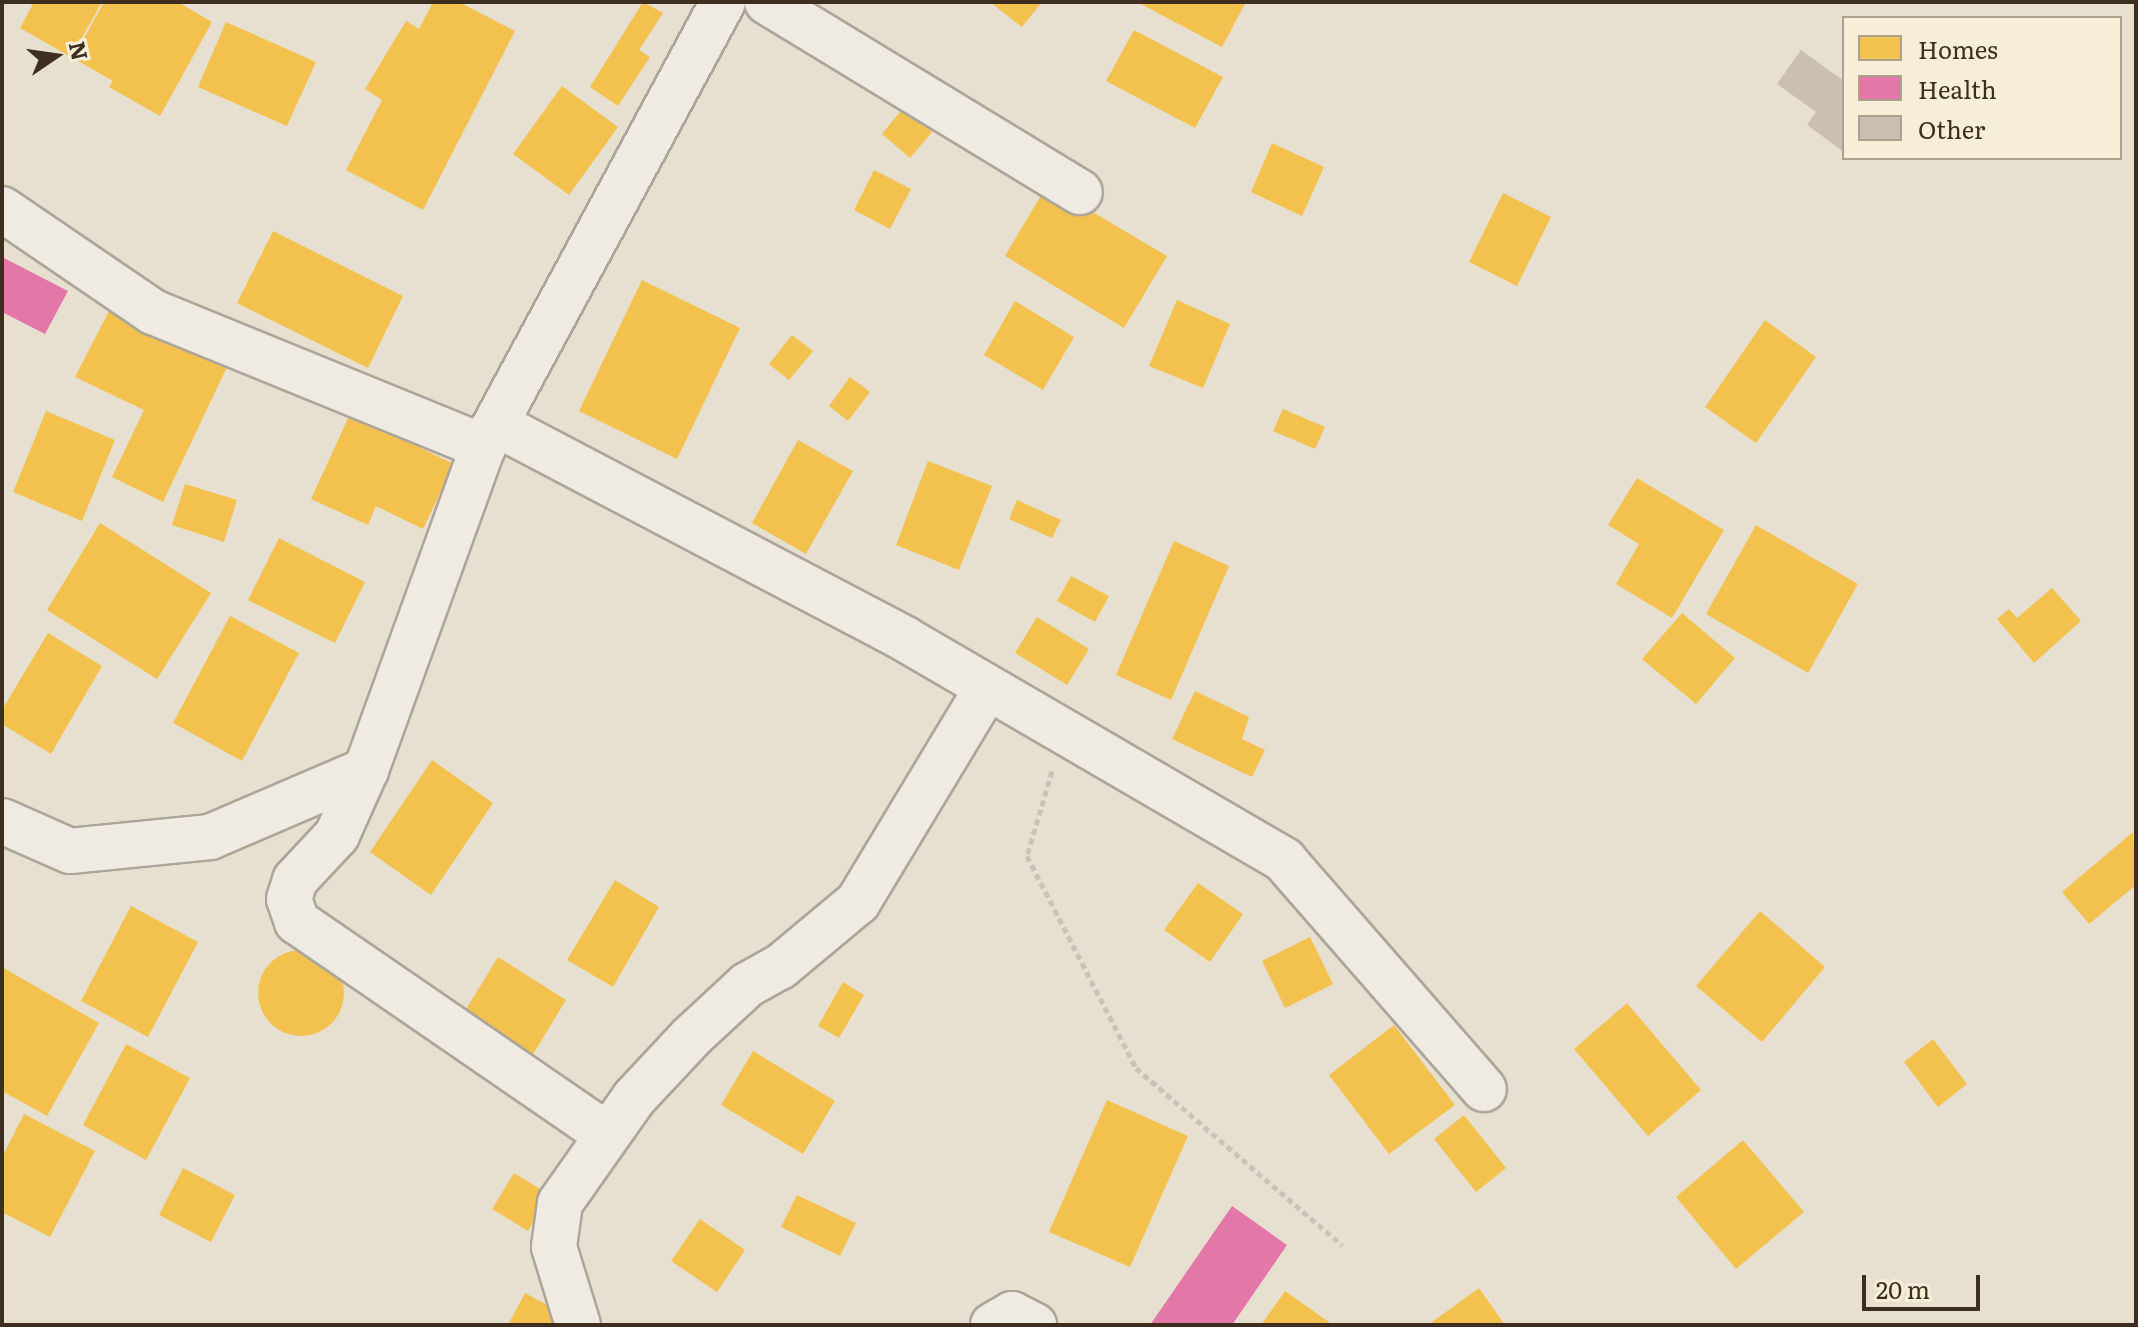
<!DOCTYPE html>
<html>
<head>
<meta charset="utf-8">
<style>
	body { margin:0 }
	#map { position:relative; width:2138px; height:1327px; overflow:hidden; background:#e7e0d1; font-family:Literata,serif }
	div>[style] { position:absolute }
	.homes>* { inset:0; background:#f2c14e }
	.round { border-radius:50% }
	.health>* { inset:0; background:#e377a8 }
	.building>* { inset:0; background:#cbbfb2 }
	.path>* { height:5px; margin-top:-2.5px; transform-origin:0; background:repeating-linear-gradient(90deg,#c8c2b9 0 6px,transparent 0 10px) }
	.roads { filter:drop-shadow(2px 0 #ada599) drop-shadow(-2px 0 #ada599) drop-shadow(0 2px #ada599) drop-shadow(0 -2px #ada599) }
	.minor>* { height:44px; margin:-22px; padding:0 22px; transform-origin:22px; border-radius:22px; background:#efebe3 }
	span { translate:-50% -50%; white-space:nowrap; text-align:center; line-height:1.15; -webkit-text-stroke:8px #f7eed8; paint-order:stroke }
	.frame { position:absolute; inset:0; border:4px solid #3d2e20; pointer-events:none }
	.legend { position:absolute; left:1842px; top:16px; width:280px; height:144px; box-sizing:border-box; background:#f7eed8; border:2px solid #ada18e; margin:0; padding:10px 14px; list-style:none; font-size:24px; color:#3d2e20 }
	.legend li { display:flex; align-items:center; gap:16px; height:40px }
	.legend b { width:40px; border:2px solid #ada18e }
	.north { position:absolute; left:16px; top:16px; width:80px; height:80px; -webkit-text-stroke:6px #f7eed8; paint-order:stroke; rotate:77deg; font-size:22px; font-weight:700; line-height:32px; text-align:center; color:#3d2e20 }
	.north::after { content:''; display:block; margin:auto; width:28px; height:36px; background:#3d2e20; clip-path:polygon(50% 0,100% 100%,50% 72%,0 100%) }
	.scale { position:absolute; left:1862px; top:1275px; width:118px; height:36px; box-sizing:border-box; border:4px solid #3d2e20; border-top:0; padding-left:10px; font-size:24px; line-height:28px; white-space:nowrap; color:#3d2e20; -webkit-text-stroke:6px #f7eed8; paint-order:stroke }
</style>
</head>
<body>
<div id="map">
	<div class="homes">
		<i style="clip-path:polygon(34px 2px,102px 2px,71px 57px,20px 28px)"></i>
		<i style="clip-path:polygon(104px 2px,178px 2px,212px 22px,160px 116px,109px 87px,113px 81px,73px 58px)"></i>
		<i style="clip-path:polygon(433px 2px,459px 2px,515px 31px,423px 210px,346px 170px,382px 100px,365px 89px,406px 21px,419px 29px)"></i>
		<i style="clip-path:polygon(643px 2px,663px 13px,639px 50px,650px 57px,618px 106px,590px 87px)"></i>
		<i style="clip-path:polygon(990px 2px,1042px 2px,1022px 27px)"></i>
		<i style="clip-path:polygon(1137px 2px,1246px 2px,1222px 47px)"></i>
		<i style="clip-path:polygon(226px 22px,316px 62px,287px 126px,198px 87px)"></i>
		<i style="clip-path:polygon(1134px 30px,1223px 77px,1195px 128px,1106px 81px)"></i>
		<i style="clip-path:polygon(562px 86px,618px 127px,569px 195px,513px 154px)"></i>
		<i style="clip-path:polygon(904px 107px,932px 132px,910px 158px,882px 134px)"></i>
		<i style="clip-path:polygon(1272px 143px,1324px 167px,1302px 216px,1251px 192px)"></i>
		<i style="clip-path:polygon(874px 170px,911px 189px,890px 229px,854px 210px)"></i>
		<i style="clip-path:polygon(1047px 185px,1167px 256px,1124px 328px,1005px 256px)"></i>
		<i style="clip-path:polygon(1503px 193px,1551px 217px,1517px 286px,1469px 262px)"></i>
		<i style="clip-path:polygon(273px 231px,403px 296px,368px 368px,237px 303px)"></i>
		<i style="clip-path:polygon(642px 280px,740px 328px,677px 459px,579px 411px)"></i>
		<i style="clip-path:polygon(1177px 300px,1230px 324px,1203px 388px,1149px 366px)"></i>
		<i style="clip-path:polygon(1015px 301px,1074px 337px,1043px 390px,984px 355px)"></i>
		<i style="clip-path:polygon(110px 309px,227px 367px,163px 502px,112px 477px,144px 410px,75px 377px)"></i>
		<i style="clip-path:polygon(1765px 320px,1816px 357px,1756px 443px,1705px 407px)"></i>
		<i style="clip-path:polygon(792px 335px,813px 351px,789px 380px,769px 364px)"></i>
		<i style="clip-path:polygon(850px 377px,870px 392px,848px 421px,829px 406px)"></i>
		<i style="clip-path:polygon(1283px 409px,1325px 427px,1315px 449px,1273px 431px)"></i>
		<i style="clip-path:polygon(46px 411px,115px 440px,82px 521px,13px 492px)"></i>
		<i style="clip-path:polygon(350px 414px,454px 464px,423px 529px,376px 506px,368px 525px,311px 499px)"></i>
		<i style="clip-path:polygon(798px 440px,853px 471px,806px 554px,752px 523px)"></i>
		<i style="clip-path:polygon(928px 461px,992px 486px,959px 570px,896px 545px)"></i>
		<i style="clip-path:polygon(1637px 478px,1724px 530px,1672px 618px,1616px 584px,1639px 544px,1608px 525px)"></i>
		<i style="clip-path:polygon(185px 484px,237px 500px,224px 542px,172px 525px)"></i>
		<i style="clip-path:polygon(1017px 500px,1061px 520px,1052px 538px,1009px 519px)"></i>
		<i style="clip-path:polygon(100px 523px,211px 593px,157px 679px,47px 610px)"></i>
		<i style="clip-path:polygon(1756px 525px,1858px 584px,1808px 673px,1706px 614px)"></i>
		<i style="clip-path:polygon(279px 538px,365px 582px,335px 643px,248px 600px)"></i>
		<i style="clip-path:polygon(1174px 541px,1229px 566px,1171px 700px,1116px 675px)"></i>
		<i style="clip-path:polygon(1071px 576px,1109px 596px,1095px 622px,1057px 601px)"></i>
		<i style="clip-path:polygon(2052px 588px,2081px 621px,2034px 663px,1997px 619px,2009px 609px,2017px 618px)"></i>
		<i style="clip-path:polygon(1682px 613px,1735px 658px,1696px 704px,1642px 659px)"></i>
		<i style="clip-path:polygon(230px 616px,299px 653px,242px 761px,173px 723px)"></i>
		<i style="clip-path:polygon(1037px 617px,1089px 649px,1067px 685px,1015px 653px)"></i>
		<i style="clip-path:polygon(48px 633px,102px 666px,51px 754px,2px 724px,2px 710px)"></i>
		<i style="clip-path:polygon(1195px 691px,1249px 717px,1242px 739px,1265px 750px,1252px 777px,1172px 739px)"></i>
		<i style="clip-path:polygon(432px 760px,493px 803px,431px 895px,370px 852px)"></i>
		<i style="clip-path:polygon(2133px 832px,2136px 885px,2089px 924px,2062px 892px)"></i>
		<i style="clip-path:polygon(615px 880px,659px 907px,613px 987px,567px 960px)"></i>
		<i style="clip-path:polygon(1198px 883px,1243px 914px,1210px 962px,1164px 930px)"></i>
		<i style="clip-path:polygon(131px 906px,198px 942px,148px 1037px,81px 1001px)"></i>
		<i style="clip-path:polygon(1760px 911px,1825px 967px,1762px 1042px,1696px 986px)"></i>
		<i style="clip-path:polygon(1310px 937px,1333px 984px,1285px 1008px,1262px 961px)"></i>
		<i class="round" style="left:258px;top:950px;width:86px;height:86px"></i>
		<i style="clip-path:polygon(498px 957px,566px 1000px,529px 1061px,460px 1019px)"></i>
		<i style="clip-path:polygon(2px 967px,99px 1023px,47px 1116px,2px 1091px)"></i>
		<i style="clip-path:polygon(843px 982px,864px 995px,839px 1038px,818px 1026px)"></i>
		<i style="clip-path:polygon(1627px 1003px,1701px 1090px,1648px 1136px,1574px 1049px)"></i>
		<i style="clip-path:polygon(1394px 1025px,1455px 1105px,1389px 1154px,1329px 1075px)"></i>
		<i style="clip-path:polygon(1933px 1039px,1967px 1084px,1938px 1107px,1904px 1062px)"></i>
		<i style="clip-path:polygon(126px 1044px,190px 1078px,146px 1160px,83px 1125px)"></i>
		<i style="clip-path:polygon(753px 1051px,835px 1101px,803px 1154px,721px 1105px)"></i>
		<i style="clip-path:polygon(1107px 1100px,1188px 1136px,1130px 1267px,1049px 1232px)"></i>
		<i style="clip-path:polygon(24px 1114px,95px 1151px,50px 1237px,2px 1212px,2px 1157px)"></i>
		<i style="clip-path:polygon(1464px 1115px,1506px 1168px,1476px 1192px,1434px 1139px)"></i>
		<i style="clip-path:polygon(1743px 1140px,1804px 1212px,1736px 1269px,1676px 1197px)"></i>
		<i style="clip-path:polygon(183px 1168px,235px 1195px,211px 1242px,159px 1215px)"></i>
		<i style="clip-path:polygon(514px 1173px,550px 1195px,528px 1231px,492px 1209px)"></i>
		<i style="clip-path:polygon(797px 1195px,856px 1223px,840px 1256px,781px 1227px)"></i>
		<i style="clip-path:polygon(700px 1219px,745px 1250px,717px 1292px,671px 1261px)"></i>
		<i style="clip-path:polygon(1479px 1288px,1505px 1325px,1428px 1325px)"></i>
		<i style="clip-path:polygon(1285px 1291px,1333px 1325px,1261px 1325px)"></i>
		<i style="clip-path:polygon(525px 1293px,568px 1316px,564px 1325px,509px 1323px)"></i>
	</div>
	<div class="health">
		<i style="clip-path:polygon(2px 257px,68px 291px,45px 334px,2px 312px)"></i>
		<i style="clip-path:polygon(1232px 1206px,1287px 1245px,1232px 1325px,1150px 1325px)"></i>
	</div>
	<div class="building">
		<i style="clip-path:polygon(1801px 50px,1844px 81px,1844px 152px,1807px 125px,1816px 112px,1777px 84px)"></i>
	</div>
	<div class="path">
		<i style="left:1052px;top:771px;width:89px;rotate:106.4deg"></i>
		<i style="left:1027px;top:856px;width:238px;rotate:62.8deg"></i>
		<i style="left:1136px;top:1068px;width:272px;rotate:40.7deg"></i>
	</div>
	<div class="roads">
		<div class="minor">
			<i style="left:767px;top:2px;width:366px;rotate:31.3deg"></i>
			<i style="left:2px;top:209px;width:183px;rotate:34.3deg"></i>
			<i style="left:153px;top:312px;width:357px;rotate:22.2deg"></i>
			<i style="left:496px;top:424px;width:462px;rotate:27.7deg"></i>
			<i style="left:905px;top:639px;width:439px;rotate:30.2deg"></i>
			<i style="left:1284px;top:860px;width:304px;rotate:48.9deg"></i>
			<i style="left:2px;top:821px;width:74px;rotate:23.8deg"></i>
			<i style="left:70px;top:851px;width:141px;rotate:-5.7deg"></i>
			<i style="left:210px;top:837px;width:170px;rotate:-23.2deg"></i>
			<i style="left:606px;top:1134px;width:375px;rotate:-145.5deg"></i>
			<i style="left:297px;top:922px;width:24px;rotate:-109deg"></i>
			<i style="left:289px;top:899px;width:20px;rotate:-72deg"></i>
			<i style="left:295px;top:880px;width:62px;rotate:-47deg"></i>
			<i style="left:337px;top:835px;width:71px;rotate:-66deg"></i>
			<i style="left:366px;top:770px;width:344px;rotate:-70.1deg"></i>
			<i style="left:483px;top:447px;width:506px;rotate:-61.66deg"></i>
			<i style="left:578px;top:1325px;width:82px;rotate:-107.1deg"></i>
			<i style="left:554px;top:1247px;width:44px;rotate:-82.2deg"></i>
			<i style="left:560px;top:1203px;width:128px;rotate:-54.8deg"></i>
			<i style="left:634px;top:1098px;width:83px;rotate:-46.9deg"></i>
			<i style="left:691px;top:1037px;width:76px;rotate:-42.9deg"></i>
			<i style="left:747px;top:985px;width:38px;rotate:-29deg"></i>
			<i style="left:780px;top:967px;width:102px;rotate:-39.8deg"></i>
			<i style="left:858px;top:902px;width:250px;rotate:-58.9deg"></i>
			<i style="left:993px;top:1325px;width:22px;rotate:-30deg"></i>
			<i style="left:1012px;top:1314px;width:25px;rotate:27deg"></i>
		</div>
	</div>
	<div class="frame"></div>
	<ul class="legend">
	<li><b style="height:22px;background:#f2c14e"></b>Homes</li>
	<li><b style="height:22px;background:#e377a8"></b>Health</li>
	<li><b style="height:22px;background:#cbbfb2"></b>Other</li>
	</ul>
	<div class="north">N</div>
	<div class="scale">20 m</div>
</div>
</body>
</html>
